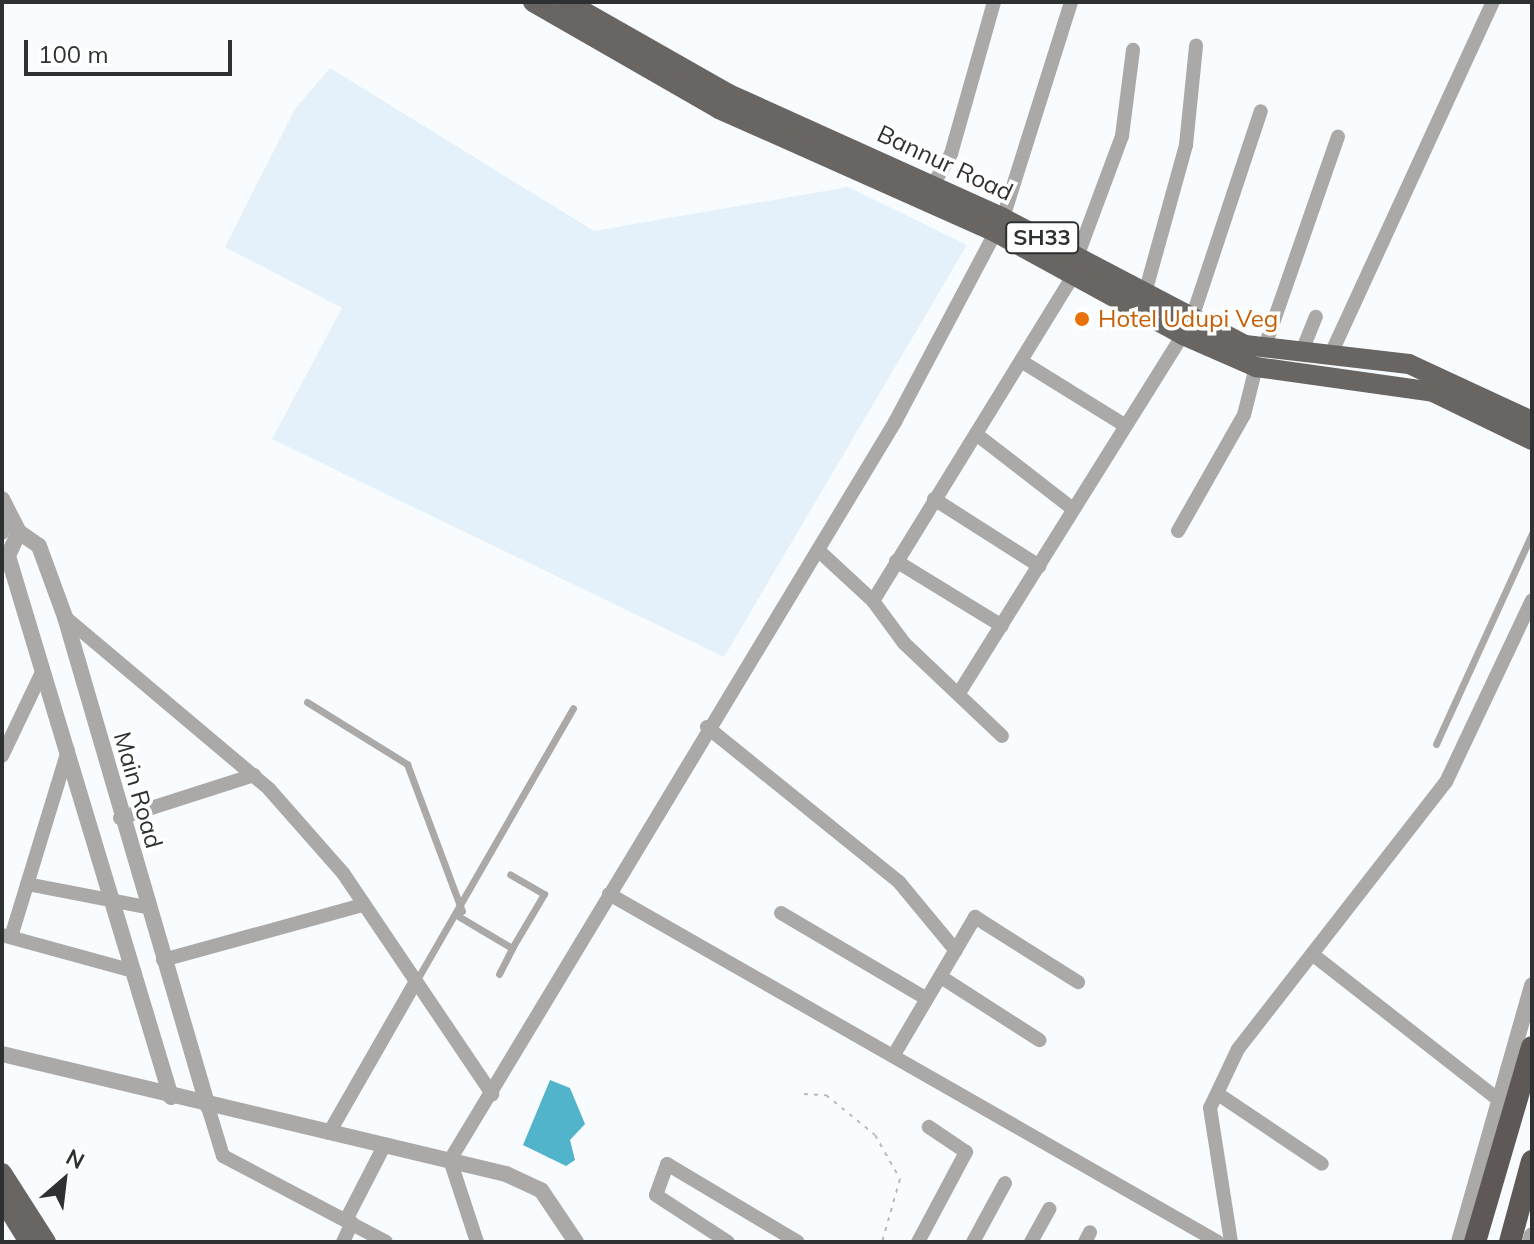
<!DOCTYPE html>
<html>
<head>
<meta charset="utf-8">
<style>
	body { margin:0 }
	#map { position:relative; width:1534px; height:1244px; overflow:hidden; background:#f8fcfe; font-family:Mulish,sans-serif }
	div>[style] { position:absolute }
	.built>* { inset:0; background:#e5f1fa }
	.water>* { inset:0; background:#51b4cb }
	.path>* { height:2px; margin-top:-1px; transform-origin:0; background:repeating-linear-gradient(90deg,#b7bbbc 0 4px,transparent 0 10px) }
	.service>* { height:7px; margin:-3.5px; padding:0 3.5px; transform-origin:3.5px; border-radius:3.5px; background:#aba9a7 }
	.minor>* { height:14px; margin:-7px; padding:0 7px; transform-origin:7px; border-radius:7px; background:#aba9a7 }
	.tertiary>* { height:16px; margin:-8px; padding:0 8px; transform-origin:8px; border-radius:8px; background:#aba9a7 }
	.primary>* { height:20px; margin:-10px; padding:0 10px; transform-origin:10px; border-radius:10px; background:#696562 }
	.trunk>* { height:22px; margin:-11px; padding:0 11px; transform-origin:11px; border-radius:11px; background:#5e5956 }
	.dots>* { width:22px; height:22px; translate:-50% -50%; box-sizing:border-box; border:4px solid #fff; border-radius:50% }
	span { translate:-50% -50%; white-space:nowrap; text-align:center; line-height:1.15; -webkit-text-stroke:7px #fff; paint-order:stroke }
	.shield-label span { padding:2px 6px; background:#fff; border:2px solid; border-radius:6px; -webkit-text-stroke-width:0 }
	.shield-label { font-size:22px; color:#2e3132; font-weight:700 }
	.street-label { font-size:24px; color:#2e3132 }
	.food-label { font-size:24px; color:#c56008 }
	.left { translate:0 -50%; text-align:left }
	.frame { position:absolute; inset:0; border:4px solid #2e3132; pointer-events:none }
	.north { position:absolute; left:24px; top:1140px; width:80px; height:80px; -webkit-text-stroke:6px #fff; paint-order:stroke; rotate:28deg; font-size:22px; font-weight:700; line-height:32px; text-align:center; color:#2e3132 }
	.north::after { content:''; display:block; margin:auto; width:28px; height:36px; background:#2e3132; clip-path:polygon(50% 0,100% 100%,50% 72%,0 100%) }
	.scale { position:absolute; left:24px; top:40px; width:208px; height:36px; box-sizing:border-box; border:4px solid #2e3132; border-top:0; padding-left:10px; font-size:24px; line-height:28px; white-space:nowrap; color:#2e3132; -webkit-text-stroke:6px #fff; paint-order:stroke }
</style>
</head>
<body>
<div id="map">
	<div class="built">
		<i style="clip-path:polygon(330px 68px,594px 231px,848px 187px,967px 245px,724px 657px,272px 439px,342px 308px,225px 247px,295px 109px)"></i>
	</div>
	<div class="water">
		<i style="clip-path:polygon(550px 1080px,570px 1088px,585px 1124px,570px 1140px,575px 1160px,566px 1166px,523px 1145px)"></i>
	</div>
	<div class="path">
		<i style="left:804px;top:1094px;width:22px;rotate:3deg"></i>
		<i style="left:826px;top:1095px;width:63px;rotate:39.2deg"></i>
		<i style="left:875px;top:1135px;width:51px;rotate:60.4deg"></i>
		<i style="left:900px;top:1179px;width:66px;rotate:105.9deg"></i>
	</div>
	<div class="service">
		<i style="left:307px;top:702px;width:118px;rotate:31.8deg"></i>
		<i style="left:407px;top:764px;width:157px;rotate:69.5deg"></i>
		<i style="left:1436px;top:744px;width:232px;rotate:-65.5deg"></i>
		<i style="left:458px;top:916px;width:63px;rotate:30.7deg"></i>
		<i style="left:512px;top:948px;width:63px;rotate:-59.3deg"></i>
		<i style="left:544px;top:894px;width:39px;rotate:-150deg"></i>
		<i style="left:499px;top:974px;width:29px;rotate:-63deg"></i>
		<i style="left:415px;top:983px;width:317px;rotate:-60.1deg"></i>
	</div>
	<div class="minor">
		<i style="left:933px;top:185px;width:36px;rotate:-60deg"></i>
		<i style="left:951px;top:154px;width:158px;rotate:-74.2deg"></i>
		<i style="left:1077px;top:257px;width:129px;rotate:-69.6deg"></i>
		<i style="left:1122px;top:136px;width:87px;rotate:-82.7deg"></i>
		<i style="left:1145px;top:293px;width:154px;rotate:-74.5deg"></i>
		<i style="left:1186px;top:145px;width:100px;rotate:-84.2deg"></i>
		<i style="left:1191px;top:321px;width:221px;rotate:-71.6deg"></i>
		<i style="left:1264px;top:349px;width:225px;rotate:-70.8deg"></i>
		<i style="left:1302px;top:351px;width:37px;rotate:-68deg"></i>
		<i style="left:1330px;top:356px;width:390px;rotate:-65.3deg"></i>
		<i style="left:1021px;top:361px;width:123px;rotate:31.8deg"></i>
		<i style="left:976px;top:434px;width:123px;rotate:37.7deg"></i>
		<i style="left:934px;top:499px;width:125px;rotate:32.5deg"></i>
		<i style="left:1178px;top:531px;width:133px;rotate:-60.4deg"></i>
		<i style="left:1244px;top:415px;width:49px;rotate:-76deg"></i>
		<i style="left:2px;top:533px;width:19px;rotate:-65deg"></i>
		<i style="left:818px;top:550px;width:75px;rotate:42.8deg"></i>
		<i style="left:896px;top:561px;width:124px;rotate:31.5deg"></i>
		<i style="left:65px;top:617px;width:267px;rotate:40.1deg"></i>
		<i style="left:269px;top:789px;width:112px;rotate:48.6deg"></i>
		<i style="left:343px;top:873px;width:267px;rotate:56deg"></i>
		<i style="left:959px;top:693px;width:422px;rotate:-58deg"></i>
		<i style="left:707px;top:727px;width:247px;rotate:38.9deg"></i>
		<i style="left:899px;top:882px;width:89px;rotate:50.4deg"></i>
		<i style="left:1002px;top:736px;width:135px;rotate:-136.5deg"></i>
		<i style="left:904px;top:643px;width:52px;rotate:-126.4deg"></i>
		<i style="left:873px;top:601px;width:382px;rotate:-58.4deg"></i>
		<i style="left:2px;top:756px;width:95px;rotate:-64.5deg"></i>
		<i style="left:120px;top:818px;width:141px;rotate:-17.8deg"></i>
		<i style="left:27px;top:884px;width:122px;rotate:10.9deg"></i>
		<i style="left:609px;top:894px;width:701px;rotate:29.74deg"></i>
		<i style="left:781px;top:913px;width:169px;rotate:30.5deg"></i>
		<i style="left:2px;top:935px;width:137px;rotate:15.3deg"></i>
		<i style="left:11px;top:937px;width:195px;rotate:-73deg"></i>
		<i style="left:1312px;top:954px;width:237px;rotate:38deg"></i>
		<i style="left:163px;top:960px;width:207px;rotate:-15.4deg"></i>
		<i style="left:941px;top:977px;width:117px;rotate:32.7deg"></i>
		<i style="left:895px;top:1053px;width:158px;rotate:-59.5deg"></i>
		<i style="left:975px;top:917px;width:122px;rotate:32.3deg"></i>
		<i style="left:1218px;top:1094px;width:125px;rotate:33.9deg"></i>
		<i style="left:208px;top:1107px;width:51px;rotate:73deg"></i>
		<i style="left:223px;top:1156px;width:184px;rotate:27.8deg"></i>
		<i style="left:329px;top:1133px;width:173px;rotate:-60.2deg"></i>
		<i style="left:346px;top:1220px;width:83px;rotate:-62.8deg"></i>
		<i style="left:343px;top:1242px;width:21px;rotate:-65deg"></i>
		<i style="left:477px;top:1242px;width:86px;rotate:-108.2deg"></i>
		<i style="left:450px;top:1160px;width:862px;rotate:-58.91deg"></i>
		<i style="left:895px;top:422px;width:231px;rotate:-62.1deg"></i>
		<i style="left:1003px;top:218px;width:226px;rotate:-72.5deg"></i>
		<i style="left:728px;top:1242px;width:86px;rotate:-146.9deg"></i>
		<i style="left:656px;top:1195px;width:33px;rotate:-70deg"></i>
		<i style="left:667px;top:1164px;width:152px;rotate:30.8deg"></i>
		<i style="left:918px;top:1242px;width:102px;rotate:-61.9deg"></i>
		<i style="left:966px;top:1152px;width:45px;rotate:-146deg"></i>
		<i style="left:973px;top:1242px;width:67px;rotate:-61.5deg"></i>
		<i style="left:1031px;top:1242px;width:38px;rotate:-61deg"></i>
		<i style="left:1085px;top:1242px;width:11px;rotate:-63deg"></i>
		<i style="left:1231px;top:1242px;width:136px;rotate:-98.9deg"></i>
		<i style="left:1210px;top:1108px;width:65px;rotate:-64.6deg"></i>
		<i style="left:1238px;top:1049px;width:338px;rotate:-52.1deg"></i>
		<i style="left:1446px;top:782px;width:201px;rotate:-64.7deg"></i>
	</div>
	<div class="tertiary">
		<i style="left:2px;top:499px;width:37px;rotate:63deg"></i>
		<i style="left:19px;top:532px;width:24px;rotate:35deg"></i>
		<i style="left:39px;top:546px;width:76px;rotate:69.9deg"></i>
		<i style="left:65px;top:617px;width:510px;rotate:73.73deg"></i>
		<i style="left:19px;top:532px;width:26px;rotate:115deg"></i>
		<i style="left:8px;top:556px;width:565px;rotate:73.23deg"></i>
		<i style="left:2px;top:1054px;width:518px;rotate:13.39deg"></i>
		<i style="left:506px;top:1174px;width:38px;rotate:25deg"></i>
		<i style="left:541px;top:1190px;width:63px;rotate:56.1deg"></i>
		<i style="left:1459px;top:1242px;width:267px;rotate:-74.1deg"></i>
		<i style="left:1530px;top:1242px;width:7px;rotate:-74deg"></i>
	</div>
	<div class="primary">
		<i style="left:533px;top:2px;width:215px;rotate:29.9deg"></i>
		<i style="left:719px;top:109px;width:302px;rotate:24deg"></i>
		<i style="left:995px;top:232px;width:214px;rotate:28.7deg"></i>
		<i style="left:1183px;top:335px;width:80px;rotate:23.7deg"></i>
		<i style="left:1256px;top:367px;width:179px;rotate:8deg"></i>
		<i style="left:1433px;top:392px;width:110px;rotate:25.9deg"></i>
		<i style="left:567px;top:2px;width:186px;rotate:29.6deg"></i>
		<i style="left:729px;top:94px;width:301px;rotate:24.3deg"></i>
		<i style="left:1003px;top:218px;width:273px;rotate:27.7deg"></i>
		<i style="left:1245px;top:345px;width:165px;rotate:6.6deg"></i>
		<i style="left:1409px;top:364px;width:136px;rotate:24.9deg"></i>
		<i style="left:2px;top:1173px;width:82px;rotate:57.5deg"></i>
		<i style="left:2px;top:1198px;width:52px;rotate:58.5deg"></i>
	</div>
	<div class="trunk">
		<i style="left:1475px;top:1242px;width:203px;rotate:-73.7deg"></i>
		<i style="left:1510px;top:1242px;width:84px;rotate:-74.8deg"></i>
	</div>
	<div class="dots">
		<i style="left:1082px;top:319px;background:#e8710a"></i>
	</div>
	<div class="shield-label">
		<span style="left:1042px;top:238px">SH33</span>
	</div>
	<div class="street-label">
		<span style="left:945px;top:163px;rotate:25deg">Bannur Road</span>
		<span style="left:138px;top:790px;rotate:74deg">Main Road</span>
	</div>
	<div class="food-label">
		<span class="left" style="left:1098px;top:319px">Hotel Udupi Veg</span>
	</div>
	<div class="frame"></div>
	<div class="north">N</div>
	<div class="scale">100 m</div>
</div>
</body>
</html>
